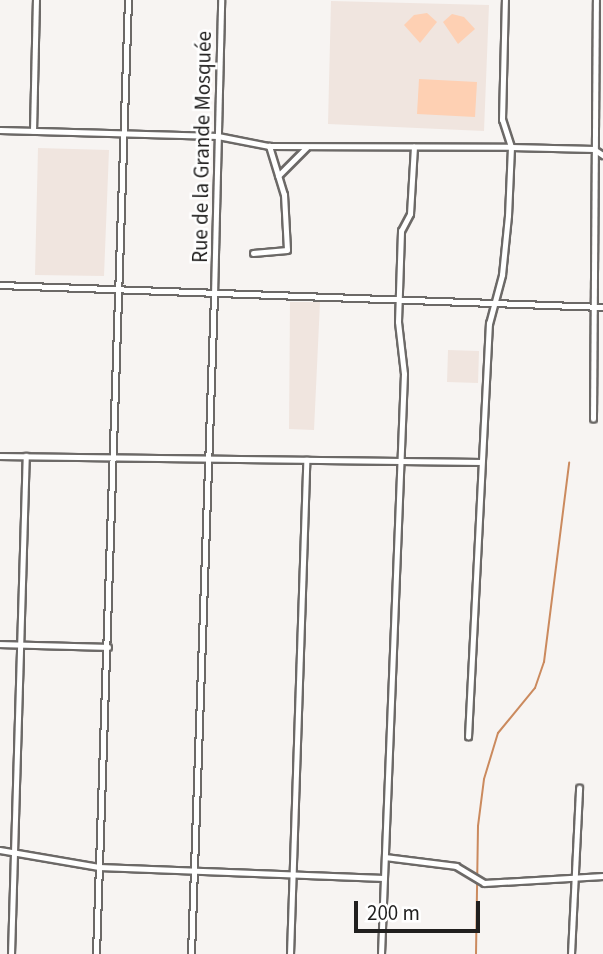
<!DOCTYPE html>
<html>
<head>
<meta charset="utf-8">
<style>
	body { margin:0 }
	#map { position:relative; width:603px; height:954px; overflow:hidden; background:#f7f4f2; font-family:"Source Sans 3",sans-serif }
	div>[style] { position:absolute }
	.built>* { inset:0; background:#f0e5df }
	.green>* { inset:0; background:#fed0b3 }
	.stream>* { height:2px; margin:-1px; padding:0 1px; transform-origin:1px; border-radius:1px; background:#cb8a5e }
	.roads { filter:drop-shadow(2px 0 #6c6967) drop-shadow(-2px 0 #6c6967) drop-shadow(0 2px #6c6967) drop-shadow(0 -2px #6c6967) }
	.minor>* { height:4.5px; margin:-2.25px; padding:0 2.25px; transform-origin:2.25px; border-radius:2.25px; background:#fff }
	.tertiary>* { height:5px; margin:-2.5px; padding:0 2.5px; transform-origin:2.5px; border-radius:2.5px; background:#fff }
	span { translate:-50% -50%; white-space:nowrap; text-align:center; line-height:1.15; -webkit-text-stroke:5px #fff; paint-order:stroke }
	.street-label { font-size:21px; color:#201f1e }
	.scale { position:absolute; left:354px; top:901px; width:126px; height:32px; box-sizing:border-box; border:4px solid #201f1e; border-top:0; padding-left:9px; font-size:21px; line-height:24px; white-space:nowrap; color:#201f1e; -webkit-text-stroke:5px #fff; paint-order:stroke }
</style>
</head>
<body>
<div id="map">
	<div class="built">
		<i style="clip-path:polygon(331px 1px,489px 5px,484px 131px,328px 124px)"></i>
		<i style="clip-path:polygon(38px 148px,109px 150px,104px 276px,35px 275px)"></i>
		<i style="clip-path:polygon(290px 302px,320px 302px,314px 430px,289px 429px)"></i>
		<i style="clip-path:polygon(448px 350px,479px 351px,478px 383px,447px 382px)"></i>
	</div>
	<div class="green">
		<i style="clip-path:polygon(427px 13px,437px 22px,420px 43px,404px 25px,414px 15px)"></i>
		<i style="clip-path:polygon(452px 14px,464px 17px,475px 29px,458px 44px,443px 22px)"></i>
		<i style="clip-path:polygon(419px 79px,477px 82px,475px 117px,417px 114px)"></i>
	</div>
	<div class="stream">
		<i style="left:476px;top:954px;width:128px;rotate:-89.1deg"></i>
		<i style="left:478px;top:826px;width:47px;rotate:-82.7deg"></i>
		<i style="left:484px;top:779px;width:48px;rotate:-73.1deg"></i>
		<i style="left:498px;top:733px;width:58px;rotate:-50.6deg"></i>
		<i style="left:535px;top:688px;width:28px;rotate:-71deg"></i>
		<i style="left:544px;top:662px;width:201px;rotate:-82.8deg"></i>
	</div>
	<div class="roads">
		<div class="minor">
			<i style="left:0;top:130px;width:218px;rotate:1.6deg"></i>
			<i style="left:218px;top:136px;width:52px;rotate:11.1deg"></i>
			<i style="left:269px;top:146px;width:242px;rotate:0.2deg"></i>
			<i style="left:511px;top:147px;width:83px;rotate:1.4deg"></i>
			<i style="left:594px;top:149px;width:11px;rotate:34deg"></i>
			<i style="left:33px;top:131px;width:131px;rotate:-88.7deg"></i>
			<i style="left:278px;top:176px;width:40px;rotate:-45deg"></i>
			<i style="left:253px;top:253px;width:34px;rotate:-5deg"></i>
			<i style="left:287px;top:250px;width:55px;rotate:-93.1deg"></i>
			<i style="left:284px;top:195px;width:51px;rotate:-107deg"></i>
			<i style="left:0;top:285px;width:603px;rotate:2.09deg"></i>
			<i style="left:593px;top:419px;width:419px;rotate:-89.6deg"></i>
			<i style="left:0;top:456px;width:479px;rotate:0.7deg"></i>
			<i style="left:0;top:644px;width:108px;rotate:1.6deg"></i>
			<i style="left:468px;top:737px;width:414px;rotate:-87.1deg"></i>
			<i style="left:489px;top:324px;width:51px;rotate:-75.1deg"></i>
			<i style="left:502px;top:275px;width:59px;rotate:-84.2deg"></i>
			<i style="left:508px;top:216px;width:69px;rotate:-87.5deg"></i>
			<i style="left:511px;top:147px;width:28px;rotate:-108deg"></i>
			<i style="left:502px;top:120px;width:120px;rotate:-88.6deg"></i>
			<i style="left:0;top:850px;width:100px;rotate:9.7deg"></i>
			<i style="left:99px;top:867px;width:285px;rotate:2.2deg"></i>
			<i style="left:385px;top:857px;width:72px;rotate:7.2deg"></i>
			<i style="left:456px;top:866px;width:33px;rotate:31deg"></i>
			<i style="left:484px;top:883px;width:119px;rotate:-3.4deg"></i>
			<i style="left:11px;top:954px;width:498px;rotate:-88.3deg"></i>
			<i style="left:96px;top:954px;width:955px;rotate:-88.08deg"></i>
			<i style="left:191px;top:954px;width:659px;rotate:-88deg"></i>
			<i style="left:290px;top:954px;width:494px;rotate:-88.1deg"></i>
			<i style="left:381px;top:954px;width:580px;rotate:-87.73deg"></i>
			<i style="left:404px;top:374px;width:52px;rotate:-96.6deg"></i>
			<i style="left:398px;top:322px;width:91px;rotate:-88.1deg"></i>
			<i style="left:401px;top:231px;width:19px;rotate:-62deg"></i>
			<i style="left:410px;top:214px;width:67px;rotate:-86.6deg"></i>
			<i style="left:571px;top:954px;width:166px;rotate:-87.2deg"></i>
		</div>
		<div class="tertiary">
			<i style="left:214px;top:295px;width:295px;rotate:-88.6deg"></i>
		</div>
	</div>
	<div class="street-label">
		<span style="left:202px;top:147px;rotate:-89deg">Rue de la Grande Mosquée</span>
	</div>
	<div class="scale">200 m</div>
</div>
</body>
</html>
